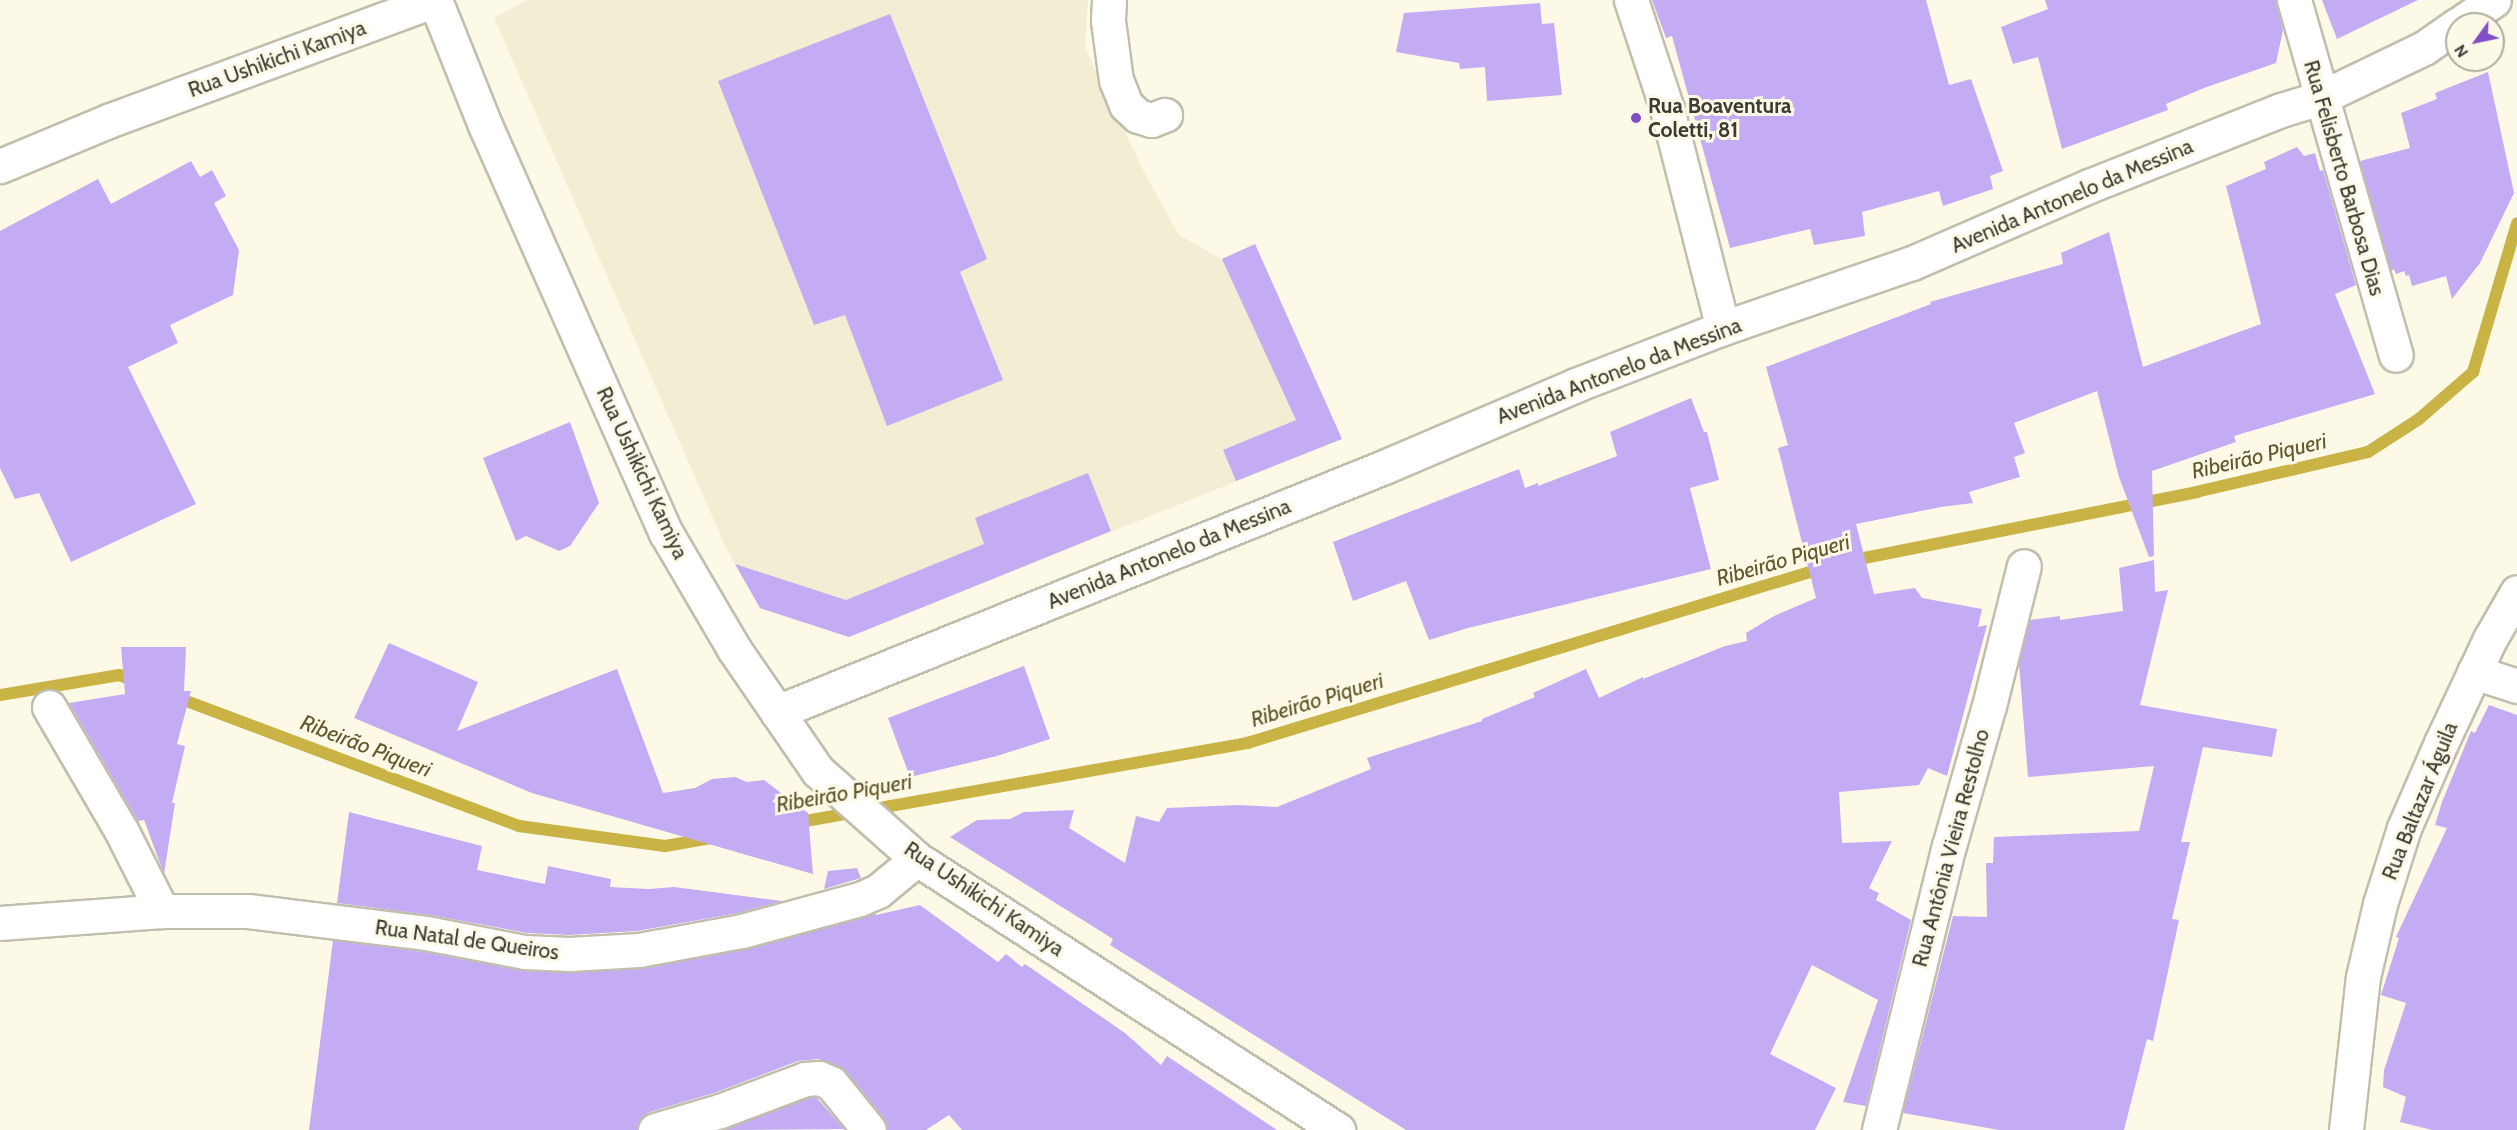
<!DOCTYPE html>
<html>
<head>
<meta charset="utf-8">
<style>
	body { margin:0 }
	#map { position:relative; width:2517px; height:1130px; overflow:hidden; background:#fdf9e7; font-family:Cabin,sans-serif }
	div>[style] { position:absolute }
	.built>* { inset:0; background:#f3edd4 }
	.stream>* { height:12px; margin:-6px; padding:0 6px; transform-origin:6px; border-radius:6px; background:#cab345 }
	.building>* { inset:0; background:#c4acf4 }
	.roads { filter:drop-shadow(2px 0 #c1bead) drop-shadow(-2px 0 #c1bead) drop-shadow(0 2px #c1bead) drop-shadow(0 -2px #c1bead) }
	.street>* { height:33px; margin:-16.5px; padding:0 16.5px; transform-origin:16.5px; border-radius:16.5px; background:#fff }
	.secondary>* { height:33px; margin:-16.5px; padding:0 16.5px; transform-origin:16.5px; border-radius:16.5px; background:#fff }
	.dots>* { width:16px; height:16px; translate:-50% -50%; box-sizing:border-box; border:3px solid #fdf9e7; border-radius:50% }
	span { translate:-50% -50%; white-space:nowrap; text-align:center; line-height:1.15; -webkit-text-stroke:6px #fdf9e7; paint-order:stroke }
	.street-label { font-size:21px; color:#3c3b34 }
	.poi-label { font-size:21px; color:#3c3b34; font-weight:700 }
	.left { translate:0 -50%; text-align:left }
	.water-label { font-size:22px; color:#61572b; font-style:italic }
	.north { position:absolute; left:2445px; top:12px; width:60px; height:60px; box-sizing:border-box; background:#fdf9e7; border:2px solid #b0ad9f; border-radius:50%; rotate:237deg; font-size:16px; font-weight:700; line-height:24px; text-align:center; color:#3c3b34 }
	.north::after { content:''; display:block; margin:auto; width:21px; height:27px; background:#814ec6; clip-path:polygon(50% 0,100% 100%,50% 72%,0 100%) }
</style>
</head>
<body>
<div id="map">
	<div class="built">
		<i style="clip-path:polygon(528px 0,1088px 0,1085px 48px,1142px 168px,1179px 235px,1222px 259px,1255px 244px,1342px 439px,849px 637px,760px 608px,727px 550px,494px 18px)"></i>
	</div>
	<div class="stream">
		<i style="left:1849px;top:561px;width:354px;rotate:-11.2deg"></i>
		<i style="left:2196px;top:492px;width:177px;rotate:-13.1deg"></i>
		<i style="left:2368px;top:452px;width:61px;rotate:-32.9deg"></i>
		<i style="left:2419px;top:419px;width:72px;rotate:-41deg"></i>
		<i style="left:2473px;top:372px;width:155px;rotate:-73.5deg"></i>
		<i style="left:0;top:695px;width:121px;rotate:-9.5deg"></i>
		<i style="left:119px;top:675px;width:19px;rotate:21deg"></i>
		<i style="left:173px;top:696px;width:370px;rotate:20.6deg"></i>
		<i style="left:519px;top:826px;width:147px;rotate:7.8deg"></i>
		<i style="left:665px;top:846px;width:48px;rotate:-9.7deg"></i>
		<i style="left:794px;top:823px;width:460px;rotate:-10deg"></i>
		<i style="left:1247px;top:743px;width:602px;rotate:-16.9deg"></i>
	</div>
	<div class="building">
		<i style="clip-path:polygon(1652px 0,1926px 0,1949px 85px,1971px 79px,2003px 171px,1990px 176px,1993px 189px,1943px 206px,1939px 191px,1862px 212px,1865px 236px,1814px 245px,1810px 229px,1730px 248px,1672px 36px,1666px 38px)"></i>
		<i style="clip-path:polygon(2045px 0,2276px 0,2283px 30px,2276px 63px,2204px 88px,2166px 104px,2168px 110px,2062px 149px,2038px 57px,2013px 64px,2001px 27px,2048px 9px)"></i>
		<i style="clip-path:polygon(2322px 0,2418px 0,2337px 39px)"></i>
		<i style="clip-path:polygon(1540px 3px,1542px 24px,1554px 23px,1562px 95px,1487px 101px,1485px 67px,1460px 69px,1459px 63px,1396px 52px,1404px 13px)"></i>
		<i style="clip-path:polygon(890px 14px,987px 259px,960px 272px,1003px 380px,887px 426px,845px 315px,814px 325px,718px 81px)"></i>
		<i style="clip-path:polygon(2488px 72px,2514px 193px,2480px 263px,2452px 299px,2446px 276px,2412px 286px,2409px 275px,2406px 276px,2404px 271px,2396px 274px,2394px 269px,2391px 271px,2360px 161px,2410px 148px,2401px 113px,2437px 99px,2435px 93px)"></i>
		<i style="clip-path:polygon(2297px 147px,2304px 156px,2315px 153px,2320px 171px,2323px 170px,2356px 285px,2335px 294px,2375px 394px,2234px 436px,2236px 442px,2152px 471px,2154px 556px,2149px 557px,2119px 477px,2097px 391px,2014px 423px,2025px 453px,2014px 457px,2020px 477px,1969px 492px,1973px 503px,1941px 507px,1856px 524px,1874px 594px,1915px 588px,1922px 598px,1982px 609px,1978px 627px,1987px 625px,1947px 776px,1928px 768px,1919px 785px,1839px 792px,1842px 843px,1892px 841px,1869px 888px,1879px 893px,1876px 900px,1911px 920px,1866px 1106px,1843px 1102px,1878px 1000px,1812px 965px,1770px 1054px,1836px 1088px,1815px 1130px,1406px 1130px,1110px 945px,1113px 939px,950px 837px,977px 820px,1010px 819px,1024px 812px,1074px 810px,1069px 828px,1125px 863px,1136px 816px,1159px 822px,1167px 808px,1239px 805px,1277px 807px,1371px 769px,1367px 758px,1482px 721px,1482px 719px,1535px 697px,1533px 693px,1586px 669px,1599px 698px,1643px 677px,1643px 679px,1725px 646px,1747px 641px,1746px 633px,1774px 616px,1816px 598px,1778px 448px,1788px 445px,1766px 367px,1931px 304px,1930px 302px,2063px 264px,2061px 253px,2109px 232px,2143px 367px,2261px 324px,2226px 186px,2266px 169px,2264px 162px)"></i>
		<i style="clip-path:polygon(191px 161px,200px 177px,212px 170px,226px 196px,214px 203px,239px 250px,233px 295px,170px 325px,178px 343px,128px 367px,196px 504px,71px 562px,39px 493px,15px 499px,0 468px,0 231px,98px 179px,111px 204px)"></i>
		<i style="clip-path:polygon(1255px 244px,1342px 439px,1236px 481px,1223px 450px,1296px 420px,1222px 259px)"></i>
		<i style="clip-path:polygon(1691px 398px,1704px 432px,1707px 432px,1719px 480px,1690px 488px,1711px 569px,1468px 628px,1429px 640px,1406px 581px,1353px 601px,1333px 542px,1519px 469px,1525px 488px,1538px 483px,1538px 486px,1617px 456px,1610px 432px)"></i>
		<i style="clip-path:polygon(570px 422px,599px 503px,570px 546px,559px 551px,526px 536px,516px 541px,483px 458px)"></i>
		<i style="clip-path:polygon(1088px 473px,1111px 531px,849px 637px,760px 608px,735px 564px,846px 600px,984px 544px,975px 518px)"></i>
		<i style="clip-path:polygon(2154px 560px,2155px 592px,2168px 590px,2140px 705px,2277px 729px,2272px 757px,2203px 747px,2181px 842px,2190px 842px,2172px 919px,2179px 920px,2153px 1041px,2147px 1039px,2124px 1130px,1999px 1130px,1903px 1113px,1953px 916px,1987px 917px,1986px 863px,1993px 863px,1994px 837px,2139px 831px,2154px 766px,2028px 777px,2019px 663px,2030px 620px,2060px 616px,2060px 620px,2123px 611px,2119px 568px)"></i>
		<i style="clip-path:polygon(389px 643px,478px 682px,457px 731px,617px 669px,663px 793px,695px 788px,712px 779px,735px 777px,747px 782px,764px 780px,808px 813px,813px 874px,532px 793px,354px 718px)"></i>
		<i style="clip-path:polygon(121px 647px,186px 647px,184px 691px,191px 691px,177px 744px,185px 746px,172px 803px,175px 803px,164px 874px,144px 820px,138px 821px,69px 703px,125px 694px)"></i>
		<i style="clip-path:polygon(1024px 666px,1050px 739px,997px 756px,910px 777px,888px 718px)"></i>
		<i style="clip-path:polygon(2489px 705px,2517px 715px,2517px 1130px,2432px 1130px,2400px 1122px,2406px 1097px,2383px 1087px,2384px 1070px,2406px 1003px,2381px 995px,2399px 938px,2396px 937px,2447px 828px,2435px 825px,2442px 802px,2471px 731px,2475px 733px)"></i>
		<i style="clip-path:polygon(349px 812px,482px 846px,477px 870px,545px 884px,548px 866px,611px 879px,610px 887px,649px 889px,674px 887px,782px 901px,738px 913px,637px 931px,569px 935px,527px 933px,430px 915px,337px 903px)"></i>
		<i style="clip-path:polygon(857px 868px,861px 878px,824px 889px,828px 871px)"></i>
		<i style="clip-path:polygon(920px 905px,998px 962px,1006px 954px,1022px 967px,1025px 964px,1125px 1033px,1161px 1065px,1167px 1056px,1277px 1130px,962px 1130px,949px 1115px,926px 1130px,887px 1130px,884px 1118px,846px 1071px,838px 1066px,818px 1059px,798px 1061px,714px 1093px,650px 1112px,641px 1118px,637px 1130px,309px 1130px,333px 940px,423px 952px,524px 971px,570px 973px,640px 969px,747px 949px,875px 913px,876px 915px)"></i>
		<i style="clip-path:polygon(816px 1097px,844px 1129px,722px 1130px,809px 1098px)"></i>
	</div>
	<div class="roads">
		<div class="street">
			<i style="left:1109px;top:0;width:21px;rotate:93deg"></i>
			<i style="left:1108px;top:21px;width:60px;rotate:82.3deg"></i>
			<i style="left:1116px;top:80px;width:27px;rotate:68deg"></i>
			<i style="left:1126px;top:105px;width:16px;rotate:43deg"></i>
			<i style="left:1138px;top:116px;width:14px;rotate:17deg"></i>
			<i style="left:1151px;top:120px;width:15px;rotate:-20deg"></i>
			<i style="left:1631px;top:0;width:115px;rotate:71.7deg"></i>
			<i style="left:1667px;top:109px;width:226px;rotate:75.7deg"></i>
			<i style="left:2294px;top:0;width:369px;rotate:74deg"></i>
			<i style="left:2474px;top:672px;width:45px;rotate:18deg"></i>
			<i style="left:49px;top:707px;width:143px;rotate:59.7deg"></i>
			<i style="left:121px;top:830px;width:91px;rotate:63.2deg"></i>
			<i style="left:0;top:923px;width:162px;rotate:-4.2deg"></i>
			<i style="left:162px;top:911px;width:86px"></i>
			<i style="left:248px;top:911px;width:179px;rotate:7deg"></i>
			<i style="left:426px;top:933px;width:101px;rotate:10.9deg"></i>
			<i style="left:525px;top:952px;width:44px;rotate:2.6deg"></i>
			<i style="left:569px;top:954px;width:70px;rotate:-3.3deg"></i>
			<i style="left:639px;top:950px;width:105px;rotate:-10.5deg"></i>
			<i style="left:742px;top:931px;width:122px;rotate:-15.2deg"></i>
			<i style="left:860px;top:899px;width:20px;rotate:-24deg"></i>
			<i style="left:878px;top:891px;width:50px;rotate:-39.4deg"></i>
			<i style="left:655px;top:1130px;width:68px;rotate:-16.3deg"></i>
			<i style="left:720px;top:1111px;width:91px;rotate:-20.6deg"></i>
			<i style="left:805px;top:1079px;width:14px;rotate:-4deg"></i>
			<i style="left:819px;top:1078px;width:13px;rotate:23deg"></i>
			<i style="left:831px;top:1083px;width:60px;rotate:51deg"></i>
			<i style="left:1879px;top:1130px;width:292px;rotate:-76.2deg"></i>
			<i style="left:1949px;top:846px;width:146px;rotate:-74.1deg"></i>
			<i style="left:1989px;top:706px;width:144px;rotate:-76deg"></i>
			<i style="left:2346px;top:1130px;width:154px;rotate:-83.7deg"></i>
			<i style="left:2363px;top:977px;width:75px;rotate:-76.9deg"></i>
			<i style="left:2380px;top:904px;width:80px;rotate:-72.5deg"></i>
			<i style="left:2404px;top:828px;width:93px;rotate:-66.5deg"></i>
			<i style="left:2441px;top:743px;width:115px;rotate:-64.8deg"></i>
			<i style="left:2490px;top:639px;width:54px;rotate:-60.1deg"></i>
		</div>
		<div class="secondary">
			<i style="left:2459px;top:24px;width:42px;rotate:-34.4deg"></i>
			<i style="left:0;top:166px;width:117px;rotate:-22.6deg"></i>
			<i style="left:108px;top:121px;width:349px;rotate:-20.3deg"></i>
			<i style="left:435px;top:0;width:135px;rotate:68.2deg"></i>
			<i style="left:485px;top:125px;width:446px;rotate:66.1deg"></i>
			<i style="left:666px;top:533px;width:134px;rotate:59.6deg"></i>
			<i style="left:734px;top:649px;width:148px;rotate:55.5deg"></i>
			<i style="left:818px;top:771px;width:132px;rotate:41.6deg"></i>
			<i style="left:917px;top:859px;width:501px;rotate:32.77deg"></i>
			<i style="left:777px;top:712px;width:655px;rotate:-21.98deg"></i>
			<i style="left:1384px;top:467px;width:209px;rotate:-23.1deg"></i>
			<i style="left:1576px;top:385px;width:158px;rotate:-21.2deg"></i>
			<i style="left:1723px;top:328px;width:200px;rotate:-19deg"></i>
			<i style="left:1912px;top:263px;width:193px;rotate:-23.5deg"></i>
			<i style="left:2089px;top:186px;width:206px;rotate:-21.6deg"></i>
			<i style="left:2281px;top:110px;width:41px;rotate:-17.1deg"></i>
			<i style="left:2320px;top:98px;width:115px;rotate:-25.7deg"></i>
			<i style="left:2424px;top:48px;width:40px;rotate:-34.9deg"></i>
		</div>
	</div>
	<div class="dots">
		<i style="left:1636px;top:118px;background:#814ec6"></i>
	</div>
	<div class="street-label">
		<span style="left:277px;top:59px;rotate:-20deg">Rua Ushikichi Kamiya</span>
		<span style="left:2344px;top:178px;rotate:74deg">Rua Felisberto Barbosa Dias</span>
		<span style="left:2072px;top:196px;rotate:-23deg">Avenida Antonelo da Messina</span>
		<span style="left:1619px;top:371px;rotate:-21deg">Avenida Antonelo da Messina</span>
		<span style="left:642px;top:473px;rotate:65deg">Rua Ushikichi Kamiya</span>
		<span style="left:1169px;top:554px;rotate:-22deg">Avenida Antonelo da Messina</span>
		<span style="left:2420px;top:801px;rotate:-68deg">Rua Baltazar Águila</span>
		<span style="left:1951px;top:848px;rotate:-75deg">Rua Antônia Vieira Restolho</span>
		<span style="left:984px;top:899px;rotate:34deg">Rua Ushikichi Kamiya</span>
		<span style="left:467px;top:940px;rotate:8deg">Rua Natal de Queiros</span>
	</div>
	<div class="poi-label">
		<span class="left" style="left:1648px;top:118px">Rua Boaventura<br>Coletti, 81</span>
	</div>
	<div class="water-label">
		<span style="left:2259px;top:456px;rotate:-13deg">Ribeirão Piqueri</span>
		<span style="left:1783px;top:560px;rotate:-16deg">Ribeirão Piqueri</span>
		<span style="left:1317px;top:700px;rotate:-17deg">Ribeirão Piqueri</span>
		<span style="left:366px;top:746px;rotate:21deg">Ribeirão Piqueri</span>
		<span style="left:844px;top:793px;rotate:-10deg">Ribeirão Piqueri</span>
	</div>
	<div class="north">N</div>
</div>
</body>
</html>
